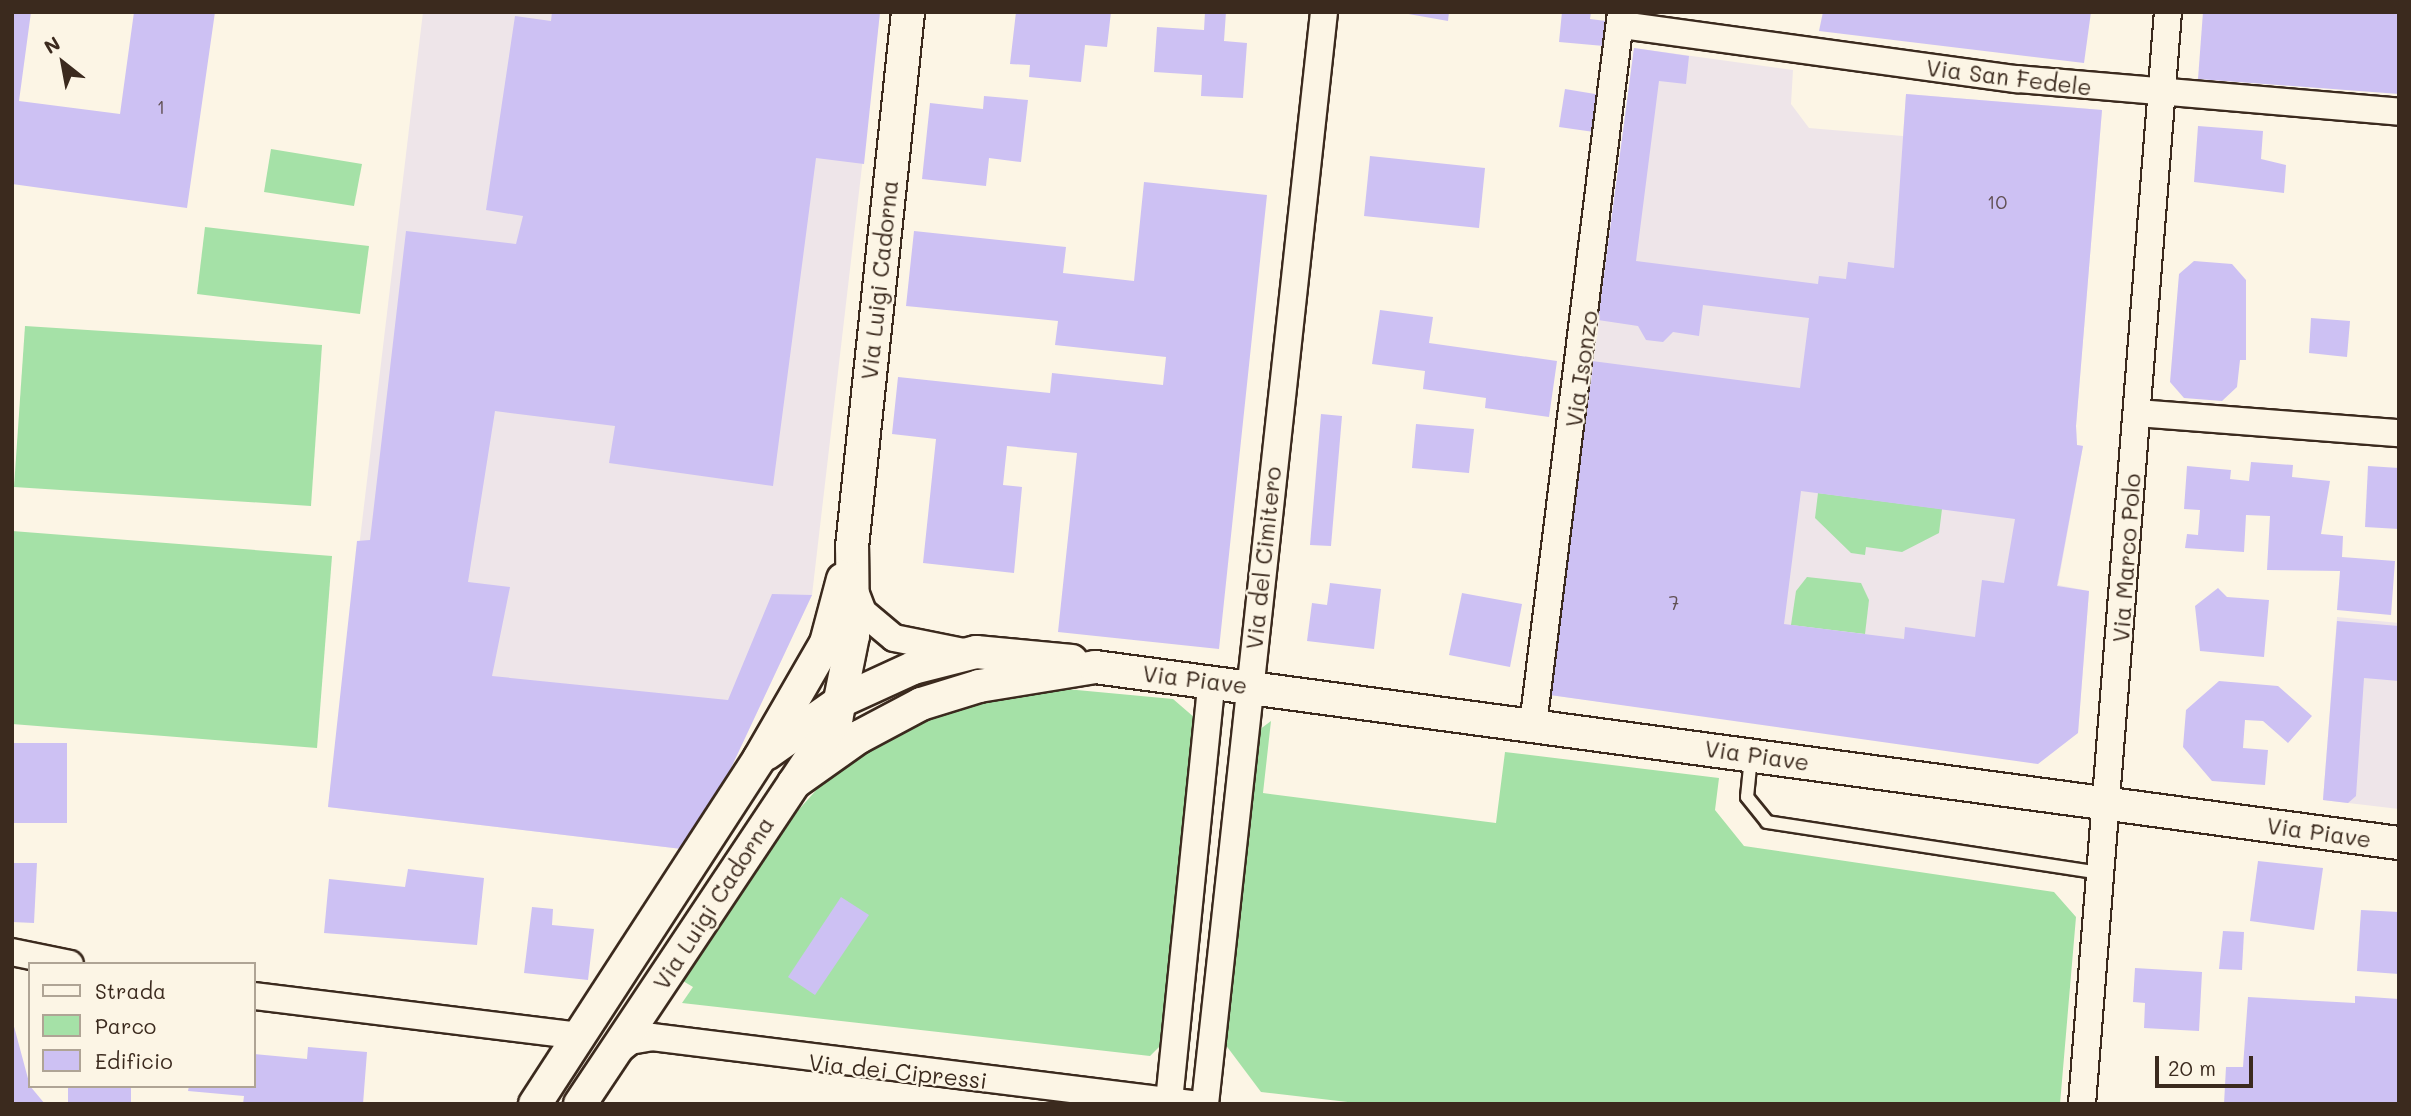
<!DOCTYPE html>
<html>
<head>
<meta charset="utf-8">
<style>
	body { margin:0 }
	#map { position:relative; width:2411px; height:1116px; overflow:hidden; background:#fcf5e5; font-family:Mali,sans-serif }
	div>[style] { position:absolute }
	.built>* { inset:0; background:#eee5e9 }
	.green>* { inset:0; background:#a5e1a7 }
	.building>* { inset:0; background:#cdc1f3 }
	.roads { filter:drop-shadow(2px 0 #3b2a1e) drop-shadow(-2px 0 #3b2a1e) drop-shadow(0 2px #3b2a1e) drop-shadow(0 -2px #3b2a1e) }
	.service>* { height:12px; margin:-6px; padding:0 6px; transform-origin:6px; border-radius:6px; background:#fcf5e5 }
	.minor>* { height:26px; margin:-13px; padding:0 13px; transform-origin:13px; border-radius:13px; background:#fcf5e5 }
	.tertiary>* { height:32px; margin:-16px; padding:0 16px; transform-origin:16px; border-radius:16px; background:#fcf5e5 }
	span { translate:-50% -50%; white-space:nowrap; text-align:center; line-height:1.15; -webkit-text-stroke:5px #fcf5e5; paint-order:stroke }
	.number-label { font-size:19px; color:#605053 }
	.number-label span { -webkit-text-stroke-width:0 }
	.street-label { font-size:23px; color:#3b2a1e }
	.frame { position:absolute; inset:0; border:14px solid #3b2a1e; pointer-events:none }
	.legend { position:absolute; left:28px; top:962px; width:228px; height:126px; box-sizing:border-box; background:#fcf5e5; border:2px solid #afa495; margin:0; padding:9px 12px; list-style:none; font-size:21px; color:#3b2a1e }
	.legend li { display:flex; align-items:center; gap:14px; height:35px }
	.legend b { width:35px; border:2px solid #afa495 }
	.north { position:absolute; left:28px; top:28px; width:70px; height:70px; -webkit-text-stroke:5px #fcf5e5; paint-order:stroke; rotate:329deg; font-size:19px; font-weight:700; line-height:28px; text-align:center; color:#3b2a1e }
	.north::after { content:''; display:block; margin:auto; width:24px; height:32px; background:#3b2a1e; clip-path:polygon(50% 0,100% 100%,50% 72%,0 100%) }
	.scale { position:absolute; left:2155px; top:1056px; width:98px; height:32px; box-sizing:border-box; border:4px solid #3b2a1e; border-top:0; padding-left:9px; font-size:21px; line-height:24px; white-space:nowrap; color:#3b2a1e; -webkit-text-stroke:5px #fcf5e5; paint-order:stroke }
</style>
</head>
<body>
<div id="map">
	<div class="built">
		<i style="clip-path:polygon(423px 12px,880px 12px,812px 595px,723px 785px,682px 849px,328px 807px)"></i>
		<i style="clip-path:polygon(1634px 48px,1793px 70px,1791px 104px,1809px 128px,1903px 136px,1906px 94px,2102px 110px,2076px 426px,2077px 445px,2083px 446px,2058px 585px,2089px 591px,2078px 733px,1982px 753px,1550px 695px)"></i>
		<i style="clip-path:polygon(2337px 617px,2399px 623px,2399px 809px,2323px 800px)"></i>
	</div>
	<div class="green">
		<i style="clip-path:polygon(271px 149px,362px 164px,354px 206px,264px 192px)"></i>
		<i style="clip-path:polygon(205px 227px,369px 246px,360px 314px,197px 294px)"></i>
		<i style="clip-path:polygon(25px 326px,322px 345px,311px 506px,14px 487px)"></i>
		<i style="clip-path:polygon(1818px 493px,1942px 509px,1939px 533px,1902px 552px,1866px 547px,1865px 555px,1851px 553px,1815px 518px)"></i>
		<i style="clip-path:polygon(12px 531px,332px 556px,317px 748px,12px 724px)"></i>
		<i style="clip-path:polygon(1807px 577px,1861px 583px,1869px 600px,1865px 634px,1791px 625px,1796px 591px)"></i>
		<i style="clip-path:polygon(1066px 689px,1173px 699px,1195px 718px,1160px 1046px,1150px 1056px,682px 1003px,693px 987px,683px 981px,785px 825px,836px 768px,951px 709px)"></i>
		<i style="clip-path:polygon(1271px 721px,1263px 793px,1496px 823px,1505px 752px,1719px 778px,1715px 810px,1744px 846px,2054px 892px,2076px 917px,2060px 1104px,1365px 1104px,1261px 1092px,1225px 1044px,1255px 733px)"></i>
	</div>
	<div class="building">
		<i style="clip-path:polygon(12px 12px,31px 12px,19px 101px,120px 114px,134px 12px,215px 12px,187px 208px,12px 184px)"></i>
		<i style="clip-path:polygon(552px 12px,880px 12px,864px 164px,816px 158px,773px 486px,609px 463px,615px 426px,495px 411px,468px 582px,510px 587px,492px 676px,728px 700px,772px 594px,812px 595px,723px 785px,682px 849px,328px 807px,357px 541px,370px 540px,406px 231px,516px 244px,523px 216px,486px 210px,515px 16px,551px 21px)"></i>
		<i style="clip-path:polygon(1016px 12px,1111px 12px,1107px 47px,1085px 45px,1081px 82px,1029px 77px,1030px 65px,1010px 64px)"></i>
		<i style="clip-path:polygon(1205px 12px,1226px 12px,1224px 41px,1247px 43px,1243px 98px,1201px 96px,1202px 75px,1154px 72px,1157px 27px,1204px 30px)"></i>
		<i style="clip-path:polygon(1397px 12px,1449px 12px,1448px 21px)"></i>
		<i style="clip-path:polygon(1562px 12px,1591px 12px,1590px 19px,1606px 21px,1604px 46px,1559px 42px)"></i>
		<i style="clip-path:polygon(1823px 12px,2091px 12px,2084px 63px,1819px 31px)"></i>
		<i style="clip-path:polygon(2203px 12px,2399px 12px,2399px 94px,2198px 79px)"></i>
		<i style="clip-path:polygon(evenodd,1634px 48px,1689px 56px,1686px 84px,1659px 81px,1636px 261px,1818px 284px,1819px 276px,1846px 279px,1848px 262px,1894px 268px,1906px 94px,2102px 110px,2076px 426px,2077px 445px,2083px 446px,2057px 586px,2089px 591px,2078px 733px,2038px 764px,1550px 695px,1592px 361px,1800px 388px,1809px 318px,1703px 305px,1699px 336px,1673px 332px,1663px 342px,1646px 340px,1638px 326px,1598px 320px,1634px 48px,1801px 491px,2015px 519px,2004px 583px,1982px 580px,1975px 637px,1905px 627px,1904px 639px,1784px 624px,1801px 491px)"></i>
		<i style="clip-path:polygon(1565px 89px,1601px 95px,1594px 132px,1559px 127px)"></i>
		<i style="clip-path:polygon(984px 96px,1028px 100px,1021px 162px,989px 158px,986px 186px,922px 179px,930px 103px,983px 109px)"></i>
		<i style="clip-path:polygon(2198px 126px,2263px 131px,2261px 159px,2286px 165px,2284px 193px,2194px 182px)"></i>
		<i style="clip-path:polygon(1370px 156px,1485px 168px,1479px 228px,1364px 216px)"></i>
		<i style="clip-path:polygon(1144px 182px,1267px 195px,1219px 649px,1058px 632px,1077px 453px,1007px 446px,1003px 485px,1022px 487px,1014px 573px,923px 563px,936px 439px,892px 434px,898px 377px,1050px 393px,1052px 373px,1163px 385px,1166px 357px,1055px 345px,1058px 321px,906px 306px,914px 231px,1066px 247px,1063px 273px,1134px 281px)"></i>
		<i style="clip-path:polygon(2194px 261px,2232px 264px,2246px 280px,2246px 360px,2240px 360px,2237px 387px,2222px 401px,2184px 398px,2170px 382px,2179px 274px)"></i>
		<i style="clip-path:polygon(1380px 310px,1433px 317px,1429px 343px,1557px 361px,1549px 417px,1485px 408px,1486px 398px,1423px 389px,1425px 371px,1372px 364px)"></i>
		<i style="clip-path:polygon(2311px 318px,2350px 321px,2347px 357px,2309px 353px)"></i>
		<i style="clip-path:polygon(1321px 414px,1342px 416px,1331px 546px,1310px 545px)"></i>
		<i style="clip-path:polygon(1416px 424px,1474px 429px,1469px 473px,1412px 468px)"></i>
		<i style="clip-path:polygon(2251px 462px,2293px 465px,2292px 477px,2330px 481px,2321px 534px,2343px 536px,2342px 557px,2395px 561px,2391px 615px,2337px 610px,2340px 571px,2267px 570px,2270px 516px,2246px 515px,2244px 552px,2185px 548px,2187px 534px,2198px 535px,2200px 510px,2184px 509px,2187px 466px,2231px 470px,2230px 479px,2249px 481px)"></i>
		<i style="clip-path:polygon(2368px 466px,2399px 468px,2399px 529px,2365px 527px)"></i>
		<i style="clip-path:polygon(1330px 583px,1381px 589px,1374px 649px,1307px 641px,1312px 603px,1327px 605px)"></i>
		<i style="clip-path:polygon(2218px 588px,2227px 597px,2269px 600px,2264px 657px,2200px 651px,2195px 606px)"></i>
		<i style="clip-path:polygon(1462px 593px,1522px 604px,1510px 667px,1449px 655px)"></i>
		<i style="clip-path:polygon(2337px 621px,2399px 626px,2399px 681px,2364px 678px,2356px 796px,2348px 803px,2323px 800px)"></i>
		<i style="clip-path:polygon(2219px 681px,2278px 686px,2312px 716px,2288px 743px,2263px 721px,2245px 720px,2243px 748px,2268px 750px,2265px 785px,2212px 781px,2183px 747px,2186px 710px)"></i>
		<i style="clip-path:polygon(12px 743px,67px 743px,67px 823px,12px 823px)"></i>
		<i style="clip-path:polygon(2258px 861px,2323px 868px,2314px 930px,2250px 921px)"></i>
		<i style="clip-path:polygon(12px 863px,37px 863px,34px 923px,12px 922px)"></i>
		<i style="clip-path:polygon(408px 869px,484px 878px,477px 945px,324px 933px,329px 879px,405px 887px)"></i>
		<i style="clip-path:polygon(841px 897px,869px 915px,815px 995px,788px 977px)"></i>
		<i style="clip-path:polygon(532px 907px,553px 909px,552px 925px,594px 929px,588px 980px,524px 973px)"></i>
		<i style="clip-path:polygon(2361px 910px,2399px 912px,2399px 974px,2357px 971px)"></i>
		<i style="clip-path:polygon(2223px 931px,2244px 932px,2242px 970px,2219px 969px)"></i>
		<i style="clip-path:polygon(2135px 968px,2202px 972px,2199px 1031px,2144px 1028px,2145px 1003px,2133px 1002px)"></i>
		<i style="clip-path:polygon(2355px 996px,2399px 999px,2399px 1104px,2224px 1104px,2226px 1067px,2243px 1067px,2248px 997px,2355px 1003px)"></i>
		<i style="clip-path:polygon(12px 1019px,30px 1086px,45px 1104px,12px 1104px)"></i>
		<i style="clip-path:polygon(308px 1047px,367px 1052px,363px 1104px,243px 1104px,244px 1096px,188px 1091px,189px 1086px,254px 1086px,254px 1054px,307px 1059px)"></i>
		<i style="clip-path:polygon(68px 1086px,131px 1086px,131px 1104px,68px 1104px)"></i>
	</div>
	<div class="roads">
		<div class="service">
			<i style="left:1751px;top:757px;width:40px;rotate:95.7deg"></i>
			<i style="left:1747px;top:797px;width:32px;rotate:51deg"></i>
			<i style="left:1767px;top:822px;width:337px;rotate:8.7deg"></i>
		</div>
		<div class="minor">
			<i style="left:1621px;top:25px;width:400px;rotate:7.8deg"></i>
			<i style="left:2017px;top:79px;width:383px;rotate:4.9deg"></i>
			<i style="left:2137px;top:413px;width:263px;rotate:4.4deg"></i>
			<i style="left:853px;top:586px;width:28px;rotate:69deg"></i>
			<i style="left:863px;top:612px;width:40px;rotate:40deg"></i>
			<i style="left:894px;top:638px;width:71px;rotate:11.3deg"></i>
			<i style="left:1533px;top:725px;width:718px;rotate:-82.96deg"></i>
			<i style="left:12px;top:952px;width:59px;rotate:11.7deg"></i>
			<i style="left:254px;top:996px;width:329px;rotate:7deg"></i>
			<i style="left:613px;top:1055px;width:22px;rotate:-39deg"></i>
			<i style="left:630px;top:1041px;width:22px;rotate:-10deg"></i>
			<i style="left:652px;top:1037px;width:543px;rotate:7.09deg"></i>
			<i style="left:1169px;top:1101px;width:422px;rotate:-84.2deg"></i>
			<i style="left:1205px;top:1104px;width:1098px;rotate:-83.78deg"></i>
			<i style="left:2082px;top:1104px;width:1095px;rotate:-85.5deg"></i>
		</div>
		<div class="tertiary">
			<i style="left:766px;top:754px;width:92px;rotate:-35.2deg"></i>
			<i style="left:841px;top:701px;width:79px;rotate:-24.6deg"></i>
			<i style="left:913px;top:668px;width:65px;rotate:-14.3deg"></i>
			<i style="left:976px;top:652px;width:96px;rotate:5.4deg"></i>
			<i style="left:794px;top:783px;width:80px;rotate:-35.3deg"></i>
			<i style="left:859px;top:737px;width:70px;rotate:-28deg"></i>
			<i style="left:921px;top:704px;width:61px;rotate:-17.2deg"></i>
			<i style="left:979px;top:686px;width:118px;rotate:-9.3deg"></i>
			<i style="left:1095px;top:667px;width:1316px;rotate:7.69deg"></i>
			<i style="left:535px;top:1104px;width:411px;rotate:-57deg"></i>
			<i style="left:759px;top:759px;width:134px;rotate:-60deg"></i>
			<i style="left:826px;top:643px;width:66px;rotate:-75.1deg"></i>
			<i style="left:580px;top:1104px;width:462px;rotate:-56.3deg"></i>
			<i style="left:836px;top:720px;width:86px;rotate:-78.6deg"></i>
			<i style="left:853px;top:636px;width:89px;rotate:-90.6deg"></i>
			<i style="left:852px;top:547px;width:538px;rotate:-84.02deg"></i>
		</div>
	</div>
	<div class="number-label">
		<span style="left:161px;top:107px">1</span>
		<span style="left:1997px;top:202px">10</span>
		<span style="left:1674px;top:603px">7</span>
	</div>
	<div class="street-label">
		<span style="left:2009px;top:77px;rotate:7deg">Via San Fedele</span>
		<span style="left:879px;top:280px;rotate:-84deg">Via Luigi Cadorna</span>
		<span style="left:1581px;top:369px;rotate:-82deg">Via Isonzo</span>
		<span style="left:1263px;top:558px;rotate:-84deg">Via del Cimitero</span>
		<span style="left:2126px;top:558px;rotate:-86deg">Via Marco Polo</span>
		<span style="left:1195px;top:679px;rotate:7deg">Via Piave</span>
		<span style="left:1757px;top:755px;rotate:8deg">Via Piave</span>
		<span style="left:2319px;top:832px;rotate:8deg">Via Piave</span>
		<span style="left:713px;top:903px;rotate:-57deg">Via Luigi Cadorna</span>
		<span style="left:898px;top:1071px;rotate:6deg">Via dei Cipressi</span>
	</div>
	<div class="frame"></div>
	<ul class="legend">
	<li><b style="height:9px;background:#fcf5e5"></b>Strada</li>
	<li><b style="height:19px;background:#a5e1a7"></b>Parco</li>
	<li><b style="height:19px;background:#cdc1f3"></b>Edificio</li>
	</ul>
	<div class="north">N</div>
	<div class="scale">20 m</div>
</div>
</body>
</html>
